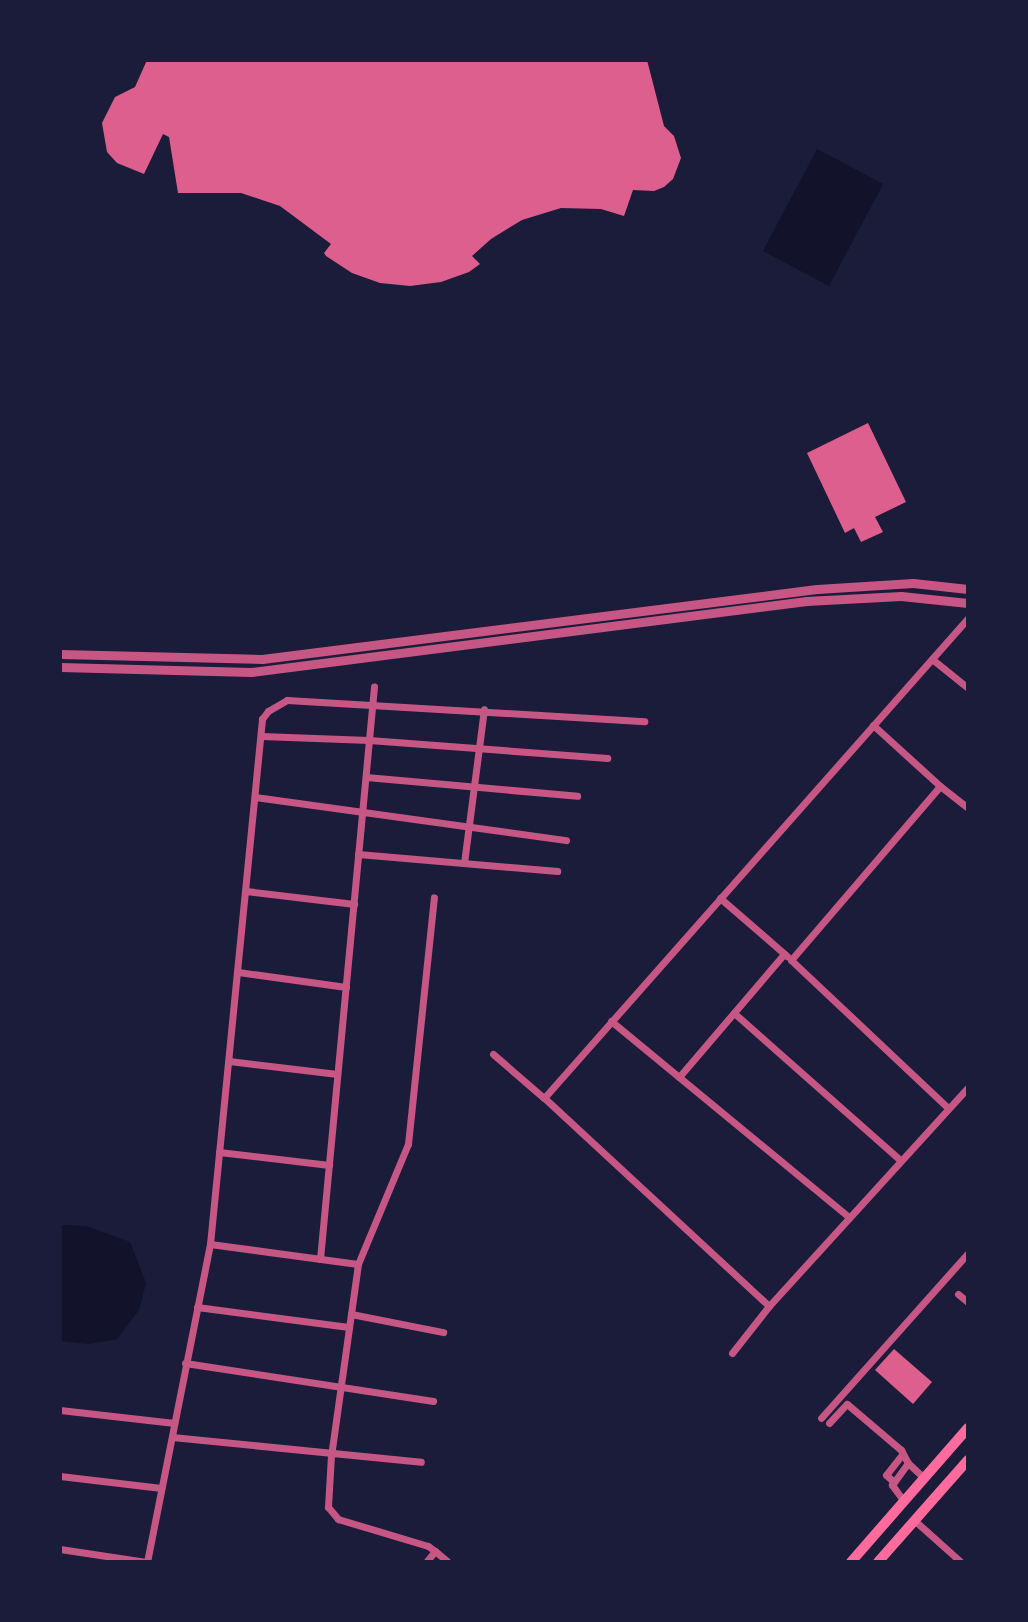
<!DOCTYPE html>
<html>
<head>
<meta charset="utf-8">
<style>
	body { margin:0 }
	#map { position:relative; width:1028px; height:1622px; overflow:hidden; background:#1b1b3a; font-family:Arial,sans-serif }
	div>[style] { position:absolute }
	.water>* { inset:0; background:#12122b }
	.building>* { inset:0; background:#dd5f8e }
	.minor>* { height:7px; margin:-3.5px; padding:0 3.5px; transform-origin:3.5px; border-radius:3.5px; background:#c65784 }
	.tertiary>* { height:9px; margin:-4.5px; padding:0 4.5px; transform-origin:4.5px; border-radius:4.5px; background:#c65784 }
	.secondary>* { height:10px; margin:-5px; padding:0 5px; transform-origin:5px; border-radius:5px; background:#ff6b9d }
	span { translate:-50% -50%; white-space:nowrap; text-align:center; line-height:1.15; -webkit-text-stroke:7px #1b1b3a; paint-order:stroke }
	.frame { position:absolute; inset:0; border:62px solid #1b1b3a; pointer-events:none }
</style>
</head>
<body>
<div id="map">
	<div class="water">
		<i style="clip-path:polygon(817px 149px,883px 184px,829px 286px,763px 251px)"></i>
		<i style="clip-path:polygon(60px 1225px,86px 1226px,130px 1242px,146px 1283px,139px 1310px,117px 1339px,89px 1344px,60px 1341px)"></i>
	</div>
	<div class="building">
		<i style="clip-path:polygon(147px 60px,647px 60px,664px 126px,674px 136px,681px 158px,673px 179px,664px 187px,654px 191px,633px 190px,624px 216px,601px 209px,561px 208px,522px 220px,491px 239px,472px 256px,480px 264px,469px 272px,441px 282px,410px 286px,380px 283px,352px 273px,326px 256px,324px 253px,331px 244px,280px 206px,241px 193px,178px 193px,169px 137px,163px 134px,144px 174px,117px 163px,107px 152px,102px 123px,115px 97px,135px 87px)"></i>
		<i style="clip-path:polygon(868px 423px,906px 502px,875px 517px,883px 532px,861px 542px,854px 528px,845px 533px,807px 453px)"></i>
		<i style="clip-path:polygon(894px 1349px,932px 1382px,913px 1404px,875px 1370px)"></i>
	</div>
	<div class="minor">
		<i style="left:932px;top:659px;width:46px;rotate:38.9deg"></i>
		<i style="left:873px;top:725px;width:91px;rotate:42.3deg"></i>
		<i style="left:261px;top:736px;width:108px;rotate:2.1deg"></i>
		<i style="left:369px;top:740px;width:239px;rotate:4.3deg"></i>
		<i style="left:366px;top:777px;width:212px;rotate:5.1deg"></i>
		<i style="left:255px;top:797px;width:314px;rotate:7.9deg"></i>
		<i style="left:358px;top:854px;width:200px;rotate:4.9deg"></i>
		<i style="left:464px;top:863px;width:155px;rotate:-82.6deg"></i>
		<i style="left:246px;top:891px;width:109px;rotate:6.9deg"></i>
		<i style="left:720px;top:898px;width:89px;rotate:40.9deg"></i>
		<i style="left:238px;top:972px;width:109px;rotate:7.9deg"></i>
		<i style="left:734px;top:1013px;width:222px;rotate:41.5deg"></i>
		<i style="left:611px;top:1021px;width:308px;rotate:39.5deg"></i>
		<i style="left:493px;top:1054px;width:67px;rotate:40.8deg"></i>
		<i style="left:229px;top:1061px;width:109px;rotate:6.9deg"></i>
		<i style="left:679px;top:1077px;width:162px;rotate:-49.5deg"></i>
		<i style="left:947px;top:1107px;width:214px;rotate:-136.7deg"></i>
		<i style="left:791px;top:960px;width:229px;rotate:-49.4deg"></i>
		<i style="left:940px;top:786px;width:36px;rotate:38deg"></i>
		<i style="left:219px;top:1152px;width:111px;rotate:6.7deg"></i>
		<i style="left:210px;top:1244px;width:149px;rotate:7.7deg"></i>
		<i style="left:358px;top:1264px;width:130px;rotate:-67.4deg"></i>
		<i style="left:408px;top:1144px;width:248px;rotate:-84deg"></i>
		<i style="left:320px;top:1259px;width:575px;rotate:-84.61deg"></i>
		<i style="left:358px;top:1264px;width:193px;rotate:98deg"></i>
		<i style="left:331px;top:1455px;width:52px;rotate:93.3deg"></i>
		<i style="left:328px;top:1507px;width:16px;rotate:50deg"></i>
		<i style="left:338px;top:1519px;width:94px;rotate:16.7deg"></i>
		<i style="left:428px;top:1546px;width:9px;rotate:36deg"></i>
		<i style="left:435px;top:1551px;width:14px;rotate:129deg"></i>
		<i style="left:958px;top:1294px;width:13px;rotate:39deg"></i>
		<i style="left:769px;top:1306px;width:306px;rotate:-137.2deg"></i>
		<i style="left:544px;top:1098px;width:640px;rotate:-48.54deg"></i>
		<i style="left:197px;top:1307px;width:153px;rotate:7.5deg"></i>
		<i style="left:351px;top:1314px;width:94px;rotate:11.1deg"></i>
		<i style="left:732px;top:1353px;width:60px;rotate:-51.8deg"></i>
		<i style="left:769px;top:1306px;width:296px;rotate:-47.7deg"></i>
		<i style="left:185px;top:1363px;width:251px;rotate:8.7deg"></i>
		<i style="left:60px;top:1410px;width:115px;rotate:6.5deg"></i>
		<i style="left:821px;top:1418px;width:221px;rotate:-48.3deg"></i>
		<i style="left:829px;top:1423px;width:26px;rotate:-47deg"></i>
		<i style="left:847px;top:1404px;width:71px;rotate:40.4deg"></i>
		<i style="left:901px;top:1450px;width:15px;rotate:62deg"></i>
		<i style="left:172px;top:1437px;width:250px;rotate:5.7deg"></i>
		<i style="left:60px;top:1476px;width:102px;rotate:6.8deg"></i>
		<i style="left:893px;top:1481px;width:9px;rotate:-139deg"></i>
		<i style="left:886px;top:1475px;width:24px;rotate:-52deg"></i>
		<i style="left:903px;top:1500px;width:19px;rotate:-126deg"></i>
		<i style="left:892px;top:1485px;width:27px;rotate:-54deg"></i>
		<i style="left:908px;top:1463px;width:21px;rotate:43deg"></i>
		<i style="left:914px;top:1520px;width:63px;rotate:41.8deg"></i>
		<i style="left:60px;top:1549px;width:87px;rotate:8.6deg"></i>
		<i style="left:435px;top:1551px;width:17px;rotate:40deg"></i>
		<i style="left:147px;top:1562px;width:324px;rotate:-78.8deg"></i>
		<i style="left:210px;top:1244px;width:528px;rotate:-84.34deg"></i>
		<i style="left:262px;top:719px;width:10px;rotate:-53deg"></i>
		<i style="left:268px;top:711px;width:22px;rotate:-30deg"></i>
		<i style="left:287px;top:700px;width:358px;rotate:3.4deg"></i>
	</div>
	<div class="tertiary">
		<i style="left:60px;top:654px;width:202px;rotate:1.4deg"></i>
		<i style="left:262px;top:659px;width:559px;rotate:-7.19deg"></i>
		<i style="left:817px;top:589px;width:96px;rotate:-3.6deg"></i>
		<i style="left:913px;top:583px;width:55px;rotate:6.2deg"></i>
		<i style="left:60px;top:667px;width:191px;rotate:1.5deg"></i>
		<i style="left:251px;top:672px;width:560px;rotate:-7.29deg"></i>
		<i style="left:806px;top:601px;width:95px;rotate:-3deg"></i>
		<i style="left:901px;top:596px;width:67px;rotate:6deg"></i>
	</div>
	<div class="secondary">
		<i style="left:851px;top:1562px;width:178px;rotate:-48.9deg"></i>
		<i style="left:878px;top:1562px;width:136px;rotate:-48.6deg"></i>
	</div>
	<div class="frame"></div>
</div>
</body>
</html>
